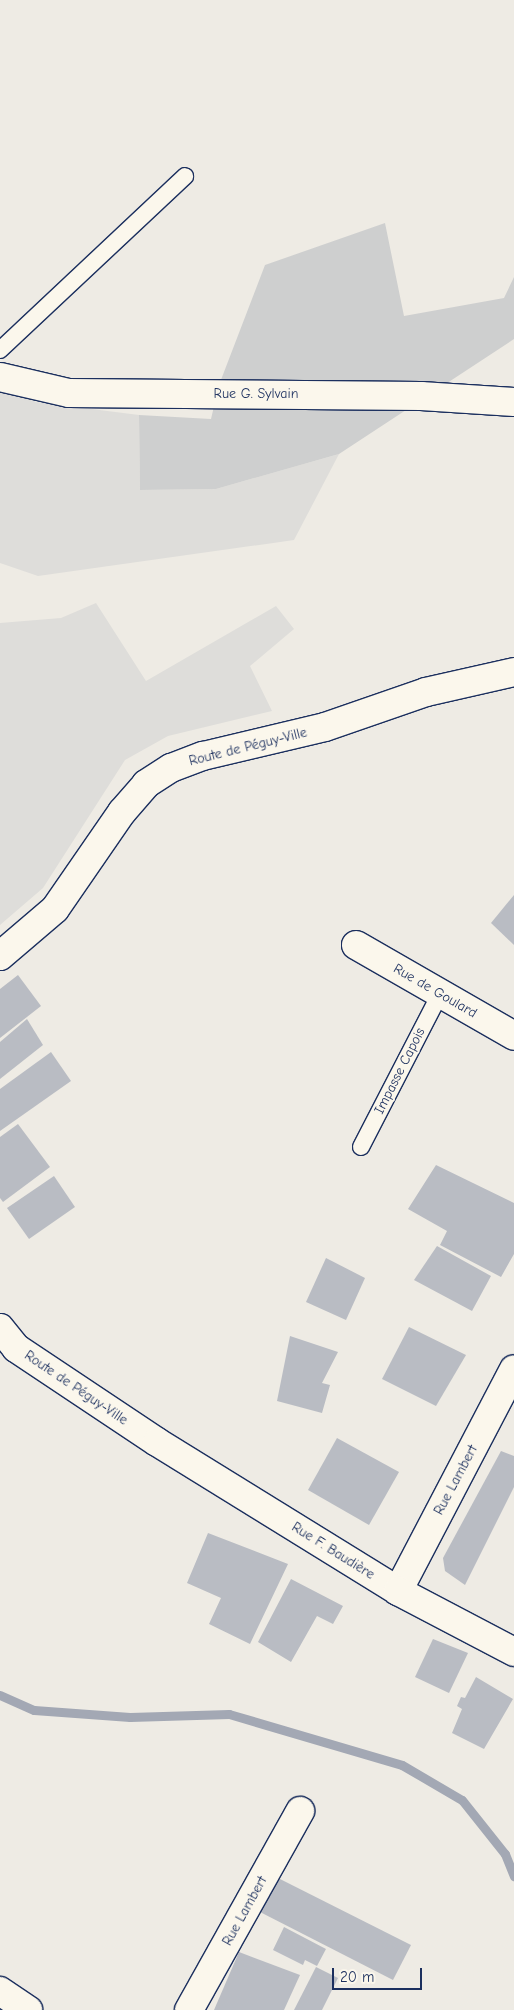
<!DOCTYPE html>
<html>
<head>
<meta charset="utf-8">
<style>
	body { margin:0 }
	#map { position:relative; width:514px; height:2010px; overflow:hidden; background:#eeebe4; font-family:"Comic Neue",sans-serif }
	div>[style] { position:absolute }
	.built>* { inset:0; background:#deddda }
	.green>* { inset:0; background:#cecfcf }
	.stream>* { height:9px; margin:-4.5px; padding:0 4.5px; transform-origin:4.5px; border-radius:4.5px; background:#a3a8b4 }
	.building>* { inset:0; background:#b9bcc3 }
	.roads { filter:drop-shadow(1px 0 #1b2f5e) drop-shadow(-1px 0 #1b2f5e) drop-shadow(0 1px #1b2f5e) drop-shadow(0 -1px #1b2f5e) }
	.service>* { height:16px; margin:-8px; padding:0 8px; transform-origin:8px; border-radius:8px; background:#fbf7ec }
	.minor>* { height:28px; margin:-14px; padding:0 14px; transform-origin:14px; border-radius:14px; background:#fbf7ec }
	.tertiary>* { height:28px; margin:-14px; padding:0 14px; transform-origin:14px; border-radius:14px; background:#fbf7ec }
	span { translate:-50% -50%; white-space:nowrap; text-align:center; line-height:1.15; -webkit-text-stroke:4px #fbf7ec; paint-order:stroke }
	.street-label { font-size:14px; color:#1b2f5e }
	.scale { position:absolute; left:332px; top:1968px; width:90px; height:22px; box-sizing:border-box; border:2px solid #1b2f5e; border-top:0; padding-left:6px; font-size:15px; line-height:18px; white-space:nowrap; color:#1b2f5e; -webkit-text-stroke:4px #fbf7ec; paint-order:stroke }
</style>
</head>
<body>
<div id="map">
	<div class="built">
		<i style="clip-path:polygon(0 389px,36px 402px,139px 415px,140px 490px,216px 489px,339px 454px,294px 540px,38px 576px,0 563px)"></i>
		<i style="clip-path:polygon(96px 603px,146px 681px,276px 606px,294px 629px,250px 666px,272px 711px,168px 736px,125px 760px,43px 888px,0 925px,0 623px,61px 618px)"></i>
	</div>
	<div class="green">
		<i style="clip-path:polygon(385px 223px,404px 316px,504px 298px,514px 277px,514px 339px,339px 454px,216px 489px,140px 490px,139px 415px,211px 419px,219px 385px,265px 265px)"></i>
	</div>
	<div class="stream">
		<i style="left:0;top:1695px;width:37px;rotate:24deg"></i>
		<i style="left:34px;top:1710px;width:96px;rotate:4.2deg"></i>
		<i style="left:130px;top:1717px;width:99px;rotate:-1.7deg"></i>
		<i style="left:229px;top:1714px;width:180px;rotate:16.4deg"></i>
		<i style="left:402px;top:1765px;width:69px;rotate:30.3deg"></i>
		<i style="left:462px;top:1800px;width:69px;rotate:51.5deg"></i>
		<i style="left:505px;top:1854px;width:24px;rotate:68deg"></i>
	</div>
	<div class="building">
		<i style="clip-path:polygon(514px 895px,514px 945px,491px 923px)"></i>
		<i style="clip-path:polygon(18px 975px,41px 1006px,0 1038px,0 989px)"></i>
		<i style="clip-path:polygon(27px 1019px,43px 1045px,0 1079px,0 1042px)"></i>
		<i style="clip-path:polygon(51px 1052px,71px 1081px,0 1131px,0 1089px)"></i>
		<i style="clip-path:polygon(18px 1124px,50px 1167px,3px 1202px,0 1198px,0 1137px)"></i>
		<i style="clip-path:polygon(436px 1165px,514px 1203px,514px 1254px,501px 1277px,440px 1245px,447px 1231px,408px 1209px)"></i>
		<i style="clip-path:polygon(54px 1176px,75px 1207px,29px 1239px,7px 1208px)"></i>
		<i style="clip-path:polygon(437px 1246px,491px 1276px,472px 1311px,414px 1280px)"></i>
		<i style="clip-path:polygon(326px 1258px,365px 1278px,346px 1320px,306px 1302px)"></i>
		<i style="clip-path:polygon(409px 1327px,466px 1355px,436px 1406px,382px 1379px)"></i>
		<i style="clip-path:polygon(290px 1336px,338px 1352px,322px 1383px,330px 1385px,322px 1413px,277px 1401px)"></i>
		<i style="clip-path:polygon(337px 1438px,399px 1472px,369px 1525px,308px 1490px)"></i>
		<i style="clip-path:polygon(501px 1451px,514px 1456px,514px 1487px,465px 1585px,445px 1571px,443px 1558px)"></i>
		<i style="clip-path:polygon(208px 1533px,288px 1564px,250px 1644px,209px 1624px,221px 1598px,187px 1583px)"></i>
		<i style="clip-path:polygon(291px 1579px,343px 1606px,333px 1624px,317px 1616px,291px 1662px,258px 1642px)"></i>
		<i style="clip-path:polygon(433px 1639px,468px 1653px,449px 1693px,415px 1677px)"></i>
		<i style="clip-path:polygon(476px 1677px,513px 1699px,484px 1749px,452px 1733px,462px 1709px,457px 1706px,461px 1697px,465px 1698px)"></i>
		<i style="clip-path:polygon(278px 1878px,411px 1945px,393px 1980px,260px 1912px)"></i>
		<i style="clip-path:polygon(284px 1927px,326px 1949px,317px 1966px,305px 1960px,303px 1965px,273px 1950px)"></i>
		<i style="clip-path:polygon(239px 1952px,300px 1975px,284px 2010px,214px 2010px)"></i>
		<i style="clip-path:polygon(316px 1967px,338px 1978px,322px 2010px,294px 2010px)"></i>
	</div>
	<div class="roads">
		<div class="service">
			<i style="left:0;top:350px;width:254px;rotate:-43.2deg"></i>
			<i style="left:361px;top:1147px;width:172px;rotate:-62.7deg"></i>
		</div>
		<div class="minor">
			<i style="left:0;top:377px;width:71px;rotate:13.1deg"></i>
			<i style="left:69px;top:393px;width:352px;rotate:0.5deg"></i>
			<i style="left:421px;top:396px;width:93px;rotate:3.7deg"></i>
			<i style="left:356px;top:945px;width:182px;rotate:29.9deg"></i>
			<i style="left:398px;top:1591px;width:250px;rotate:-62.4deg"></i>
			<i style="left:189px;top:2010px;width:228px;rotate:-60.8deg"></i>
		</div>
		<div class="tertiary">
			<i style="left:0;top:956px;width:72px;rotate:-40.5deg"></i>
			<i style="left:55px;top:909px;width:118px;rotate:-55.4deg"></i>
			<i style="left:122px;top:812px;width:37px;rotate:-49deg"></i>
			<i style="left:146px;top:784px;width:30px;rotate:-33deg"></i>
			<i style="left:171px;top:768px;width:34px;rotate:-21deg"></i>
			<i style="left:203px;top:756px;width:125px;rotate:-13.4deg"></i>
			<i style="left:325px;top:727px;width:107px;rotate:-19.1deg"></i>
			<i style="left:426px;top:692px;width:90px;rotate:-12.8deg"></i>
			<i style="left:0;top:1328px;width:26px;rotate:51deg"></i>
			<i style="left:16px;top:1348px;width:169px;rotate:33.7deg"></i>
			<i style="left:157px;top:1442px;width:283px;rotate:31.7deg"></i>
			<i style="left:398px;top:1591px;width:131px;rotate:27.7deg"></i>
			<i style="left:0;top:1991px;width:34px;rotate:34deg"></i>
		</div>
	</div>
	<div class="street-label">
		<span style="left:256px;top:394px">Rue G. Sylvain</span>
		<span style="left:248px;top:747px;rotate:-14deg">Route de Péguy-Ville</span>
		<span style="left:435px;top:991px;rotate:30deg">Rue de Goulard</span>
		<span style="left:400px;top:1071px;rotate:-63deg">Impasse Capois</span>
		<span style="left:76px;top:1388px;rotate:34deg">Route de Péguy-Ville</span>
		<span style="left:456px;top:1480px;rotate:-62deg">Rue Lambert</span>
		<span style="left:333px;top:1551px;rotate:32deg">Rue F. Baudière</span>
		<span style="left:245px;top:1911px;rotate:-61deg">Rue Lambert</span>
	</div>
	<div class="scale">20 m</div>
</div>
</body>
</html>
